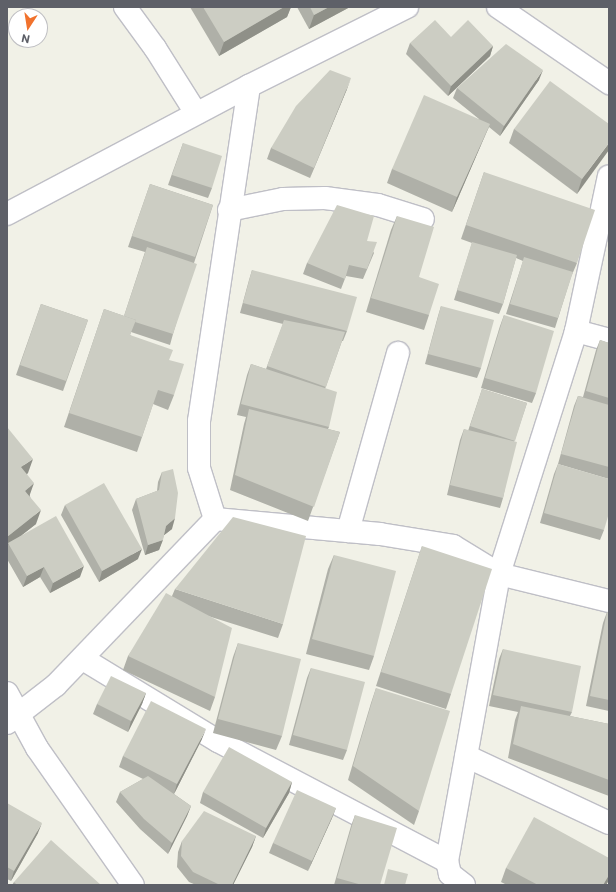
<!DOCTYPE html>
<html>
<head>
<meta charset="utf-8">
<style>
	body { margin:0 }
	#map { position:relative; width:616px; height:892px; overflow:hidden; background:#f1f1e7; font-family:Commissioner,sans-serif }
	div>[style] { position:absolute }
	.roads { filter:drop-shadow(1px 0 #bfbfc6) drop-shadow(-1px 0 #bfbfc6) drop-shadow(0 1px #bfbfc6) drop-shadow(0 -1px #bfbfc6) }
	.minor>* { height:22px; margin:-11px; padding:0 11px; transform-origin:11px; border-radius:11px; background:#fff }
	.wall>* { inset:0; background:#afb0a8 }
	.shaded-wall>* { inset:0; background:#8f9088 }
	.building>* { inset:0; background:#cccdc3 }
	span { translate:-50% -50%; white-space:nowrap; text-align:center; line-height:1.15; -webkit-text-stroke:3px #fff; paint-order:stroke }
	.frame { position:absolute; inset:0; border:8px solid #5e6068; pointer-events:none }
	.north { position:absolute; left:8px; top:8px; width:40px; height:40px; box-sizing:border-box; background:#fff; border:1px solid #bfbfc3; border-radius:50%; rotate:192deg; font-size:11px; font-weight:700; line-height:16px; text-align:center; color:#5e6068 }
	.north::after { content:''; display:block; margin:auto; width:14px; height:18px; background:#f1722d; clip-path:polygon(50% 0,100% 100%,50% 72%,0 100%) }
</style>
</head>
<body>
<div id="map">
	<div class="roads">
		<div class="minor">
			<i style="left:125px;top:7px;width:51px;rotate:53.8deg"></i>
			<i style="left:155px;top:48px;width:77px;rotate:57.8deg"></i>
			<i style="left:498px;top:7px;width:135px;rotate:34.4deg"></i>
			<i style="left:229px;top:210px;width:55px;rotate:-11.5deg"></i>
			<i style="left:283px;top:199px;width:42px;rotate:-1.4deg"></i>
			<i style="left:325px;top:198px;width:53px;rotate:7.5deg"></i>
			<i style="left:378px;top:205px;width:47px;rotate:17.3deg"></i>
			<i style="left:7px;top:214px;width:274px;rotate:-27.9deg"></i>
			<i style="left:249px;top:86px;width:177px;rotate:-26.6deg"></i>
			<i style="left:576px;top:331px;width:34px;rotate:15deg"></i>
			<i style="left:215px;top:519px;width:53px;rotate:-107.4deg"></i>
			<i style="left:199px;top:468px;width:47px;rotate:-90deg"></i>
			<i style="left:199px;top:421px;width:339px;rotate:-81.5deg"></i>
			<i style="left:348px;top:531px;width:185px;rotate:-74.3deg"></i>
			<i style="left:83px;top:659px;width:158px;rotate:31.3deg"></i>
			<i style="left:218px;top:741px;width:259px;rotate:27.7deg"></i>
			<i style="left:7px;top:693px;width:63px;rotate:61.4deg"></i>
			<i style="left:37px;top:748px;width:167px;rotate:55deg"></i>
			<i style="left:7px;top:723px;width:62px;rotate:-37.8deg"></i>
			<i style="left:56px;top:685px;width:230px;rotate:-46.2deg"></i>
			<i style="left:215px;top:519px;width:166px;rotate:5.2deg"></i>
			<i style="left:380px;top:534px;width:74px;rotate:9.3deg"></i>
			<i style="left:453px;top:546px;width:54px;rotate:31.3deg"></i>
			<i style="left:499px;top:574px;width:113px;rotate:13.8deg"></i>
			<i style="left:466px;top:756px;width:158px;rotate:25.1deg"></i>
			<i style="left:464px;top:885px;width:18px;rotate:-142deg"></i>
			<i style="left:450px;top:874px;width:13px;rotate:-103deg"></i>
			<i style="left:447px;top:861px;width:292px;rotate:-79.7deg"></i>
			<i style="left:499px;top:574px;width:255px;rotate:-72.4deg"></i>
			<i style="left:576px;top:331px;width:158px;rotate:-78deg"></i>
		</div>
	</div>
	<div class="wall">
		<i style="clip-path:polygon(190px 7px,291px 7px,287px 17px,219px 56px)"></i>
		<i style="clip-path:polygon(297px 7px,350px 7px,309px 29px)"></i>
		<i style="clip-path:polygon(410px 43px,493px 46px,490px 56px,448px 96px,406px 54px)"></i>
		<i style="clip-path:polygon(539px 80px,500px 136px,489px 127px,484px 138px,452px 212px,387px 183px,392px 169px,479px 119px,453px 98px,457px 88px)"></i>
		<i style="clip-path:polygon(347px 89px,310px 178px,267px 159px,271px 148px)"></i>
		<i style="clip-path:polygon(609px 124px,577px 194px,509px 143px,514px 129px)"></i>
		<i style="clip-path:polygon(183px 143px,212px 188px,208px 198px,168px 185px)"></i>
		<i style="clip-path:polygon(484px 172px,577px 263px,571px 277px,555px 328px,506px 314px,523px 261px,516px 258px,503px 304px,499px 314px,454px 300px,472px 243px,461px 239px)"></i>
		<i style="clip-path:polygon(150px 184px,213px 205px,194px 263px,173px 334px,170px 345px,131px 332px,130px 335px,169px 360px,174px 395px,168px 410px,153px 404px,137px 452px,64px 427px,104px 309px,124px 316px,145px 252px,128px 247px)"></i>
		<i style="clip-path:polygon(397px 216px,419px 277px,429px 315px,424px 330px,366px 312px,391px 230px)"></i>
		<i style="clip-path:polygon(367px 241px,374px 253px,363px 279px,346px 276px,341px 289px,303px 274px,307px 263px)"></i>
		<i style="clip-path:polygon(252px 270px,347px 331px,343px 341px,342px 341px,325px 389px,329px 427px,328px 429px,340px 432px,308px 521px,230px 490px,244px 424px,246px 417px,237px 415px,247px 375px,251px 364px,266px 369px,283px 324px,240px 313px,249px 280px)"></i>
		<i style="clip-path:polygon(41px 304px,88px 320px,63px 391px,16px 375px)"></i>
		<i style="clip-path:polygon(441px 306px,481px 368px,477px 378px,425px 364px,438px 316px)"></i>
		<i style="clip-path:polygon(504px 315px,536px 393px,532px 403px,481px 388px,500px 326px)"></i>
		<i style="clip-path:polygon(600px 340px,609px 343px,609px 479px,558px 464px,574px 406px,578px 396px,583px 397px,596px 350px)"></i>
		<i style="clip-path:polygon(482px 389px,527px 403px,514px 442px,503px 498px,500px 508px,447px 495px,460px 440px,464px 429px,468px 431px)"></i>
		<i style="clip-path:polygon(7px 427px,28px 473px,27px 474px,30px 496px,36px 524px,22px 535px,80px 577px,50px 593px,40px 577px,23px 587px,7px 559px)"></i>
		<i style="clip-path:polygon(558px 464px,604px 530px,600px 540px,540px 523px,554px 474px)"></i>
		<i style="clip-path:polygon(162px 472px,172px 529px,164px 535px,159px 550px,145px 555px,132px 510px,136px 499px,157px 491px,158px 482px)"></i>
		<i style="clip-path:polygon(65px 505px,138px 559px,99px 582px,61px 515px)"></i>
		<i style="clip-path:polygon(422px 546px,451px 694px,446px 709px,376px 686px)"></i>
		<i style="clip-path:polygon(334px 555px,374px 656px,369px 670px,306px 654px,328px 569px)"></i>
		<i style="clip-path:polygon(175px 589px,283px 624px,278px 638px,208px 616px,215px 697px,210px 711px,123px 670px,128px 656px,172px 596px)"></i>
		<i style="clip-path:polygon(607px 612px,609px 613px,609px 711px,586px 706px,603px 623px)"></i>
		<i style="clip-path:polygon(238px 643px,282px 736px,276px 750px,213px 733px,233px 657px)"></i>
		<i style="clip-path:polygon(503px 649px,572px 712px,570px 716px,609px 724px,609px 796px,508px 758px,515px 720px,518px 712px,489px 706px,499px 659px)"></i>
		<i style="clip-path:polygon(311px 668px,347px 750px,343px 760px,289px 745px,307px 678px)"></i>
		<i style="clip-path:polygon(376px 688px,419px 811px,414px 825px,348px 780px,371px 703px)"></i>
		<i style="clip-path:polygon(146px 693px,142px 704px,128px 732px,93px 714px,97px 704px)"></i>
		<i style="clip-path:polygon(202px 739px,174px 794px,191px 806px,187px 816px,168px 854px,140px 829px,116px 802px,120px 792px,143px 779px,119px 767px,123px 756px)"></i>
		<i style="clip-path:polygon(292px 782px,289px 793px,263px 838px,200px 803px,203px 792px)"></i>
		<i style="clip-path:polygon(7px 803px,38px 833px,11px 881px,7px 879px)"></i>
		<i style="clip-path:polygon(336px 808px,332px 818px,308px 871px,269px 853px,273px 843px)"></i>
		<i style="clip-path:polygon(355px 815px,380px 885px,334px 885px,351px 826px)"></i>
		<i style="clip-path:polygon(256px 836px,252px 847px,233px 885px,196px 885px,189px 882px,177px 867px,178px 852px,182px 841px)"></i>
		<i style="clip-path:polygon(609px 858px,609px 880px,606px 885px,507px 885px,501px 882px,506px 868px)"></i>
		<i style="clip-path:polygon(14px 882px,101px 885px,12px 885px)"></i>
	</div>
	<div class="shaded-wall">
		<i style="clip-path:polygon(284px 7px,291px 7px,287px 17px,219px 56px,224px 42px)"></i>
		<i style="clip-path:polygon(329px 7px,350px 7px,309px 29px,314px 15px)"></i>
		<i style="clip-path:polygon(493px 46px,490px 56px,448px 96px,451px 86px)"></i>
		<i style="clip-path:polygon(543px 70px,539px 80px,500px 136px,504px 126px)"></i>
		<i style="clip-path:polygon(351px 78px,347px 89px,310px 178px,314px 168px)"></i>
		<i style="clip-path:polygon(490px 124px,484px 138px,452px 212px,457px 197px)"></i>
		<i style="clip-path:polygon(609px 143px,609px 150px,577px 194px,582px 179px)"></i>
		<i style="clip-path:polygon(33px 459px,28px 473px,16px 482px,21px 467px)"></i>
		<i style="clip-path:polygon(34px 483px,29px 497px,25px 491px)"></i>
		<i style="clip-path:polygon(41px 510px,36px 524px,9px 545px,8px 543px,7px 545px,7px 537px)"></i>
		<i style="clip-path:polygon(175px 518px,172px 529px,163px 536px,166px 526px)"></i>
		<i style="clip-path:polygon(163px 540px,159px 550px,145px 555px,148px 545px)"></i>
		<i style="clip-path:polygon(142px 549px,138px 559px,99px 582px,102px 571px)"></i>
		<i style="clip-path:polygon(84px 566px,80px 577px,50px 593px,53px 583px)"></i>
		<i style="clip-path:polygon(44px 567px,40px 577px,23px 587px,27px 576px)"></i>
		<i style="clip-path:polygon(146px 693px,142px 704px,128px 732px,131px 721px)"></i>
		<i style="clip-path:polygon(206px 729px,202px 739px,174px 794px,177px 784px)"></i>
		<i style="clip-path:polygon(292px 782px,289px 793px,263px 838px,266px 828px)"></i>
		<i style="clip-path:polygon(191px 806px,187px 816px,168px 854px,172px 843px)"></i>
		<i style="clip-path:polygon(336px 808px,332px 818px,308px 871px,312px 861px)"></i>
		<i style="clip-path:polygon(42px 823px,38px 833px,11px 881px,14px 871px)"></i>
		<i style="clip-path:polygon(256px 836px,252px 847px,233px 885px,232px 885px)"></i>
		<i style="clip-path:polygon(609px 875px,609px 880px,606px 885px,603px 885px)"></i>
	</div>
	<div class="building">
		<i style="clip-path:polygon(203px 7px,284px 7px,224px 42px)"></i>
		<i style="clip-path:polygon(310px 7px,329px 7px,314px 15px)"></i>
		<i style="clip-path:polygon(435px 20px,451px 37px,468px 20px,493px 46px,451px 86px,410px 43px)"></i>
		<i style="clip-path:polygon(506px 44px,543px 70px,504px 126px,457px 88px)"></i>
		<i style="clip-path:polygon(330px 70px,351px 78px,314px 168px,271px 148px,296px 106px)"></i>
		<i style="clip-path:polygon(550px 81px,609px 124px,609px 143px,582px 179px,514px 129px)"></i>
		<i style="clip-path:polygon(424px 95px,490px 124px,457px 197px,392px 169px)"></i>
		<i style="clip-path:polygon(183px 143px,222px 156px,212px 188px,172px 175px)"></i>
		<i style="clip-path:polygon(484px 172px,595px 210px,577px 263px,466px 225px)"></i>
		<i style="clip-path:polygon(150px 184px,213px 205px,195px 257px,132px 236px)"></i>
		<i style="clip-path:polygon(337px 205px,374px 216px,367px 241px,377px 242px,367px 269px,349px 265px,345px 279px,307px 263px)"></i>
		<i style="clip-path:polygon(397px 216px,434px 227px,419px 277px,439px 284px,429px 315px,371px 298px)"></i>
		<i style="clip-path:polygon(472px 242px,517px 255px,503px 304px,457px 290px)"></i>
		<i style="clip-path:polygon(147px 247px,197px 264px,173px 334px,135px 322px,136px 320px,124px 316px)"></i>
		<i style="clip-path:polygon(524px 257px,573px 272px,558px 318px,510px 304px)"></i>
		<i style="clip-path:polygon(252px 270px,357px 297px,347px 331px,243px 303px)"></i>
		<i style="clip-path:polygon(41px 304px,88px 320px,66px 381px,20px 365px)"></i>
		<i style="clip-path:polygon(441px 306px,494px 320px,481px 368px,428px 354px)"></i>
		<i style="clip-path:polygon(104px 309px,136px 320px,130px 335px,173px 350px,169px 360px,184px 364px,174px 395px,158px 390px,142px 437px,69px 413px)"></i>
		<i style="clip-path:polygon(504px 315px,554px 331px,536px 393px,485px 378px)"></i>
		<i style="clip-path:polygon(284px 320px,345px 332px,326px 387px,267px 366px)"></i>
		<i style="clip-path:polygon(600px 340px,609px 343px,609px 398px,586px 391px)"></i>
		<i style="clip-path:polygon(251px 364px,337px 392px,329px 427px,241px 404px)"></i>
		<i style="clip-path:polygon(482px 389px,527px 403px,515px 441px,470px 426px)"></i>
		<i style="clip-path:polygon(578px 396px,609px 405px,609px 467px,561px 454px)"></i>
		<i style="clip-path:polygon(249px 409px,340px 432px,314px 507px,235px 475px)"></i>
		<i style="clip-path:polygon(7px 427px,33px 459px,21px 467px,34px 483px,25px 491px,41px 510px,7px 537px)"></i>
		<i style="clip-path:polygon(464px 429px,517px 442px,503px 498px,450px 485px)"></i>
		<i style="clip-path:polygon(558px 464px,609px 479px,609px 513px,604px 530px,544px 513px)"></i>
		<i style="clip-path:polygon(173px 469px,178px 493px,175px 518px,166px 526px,163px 540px,148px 545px,136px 499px,159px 490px,162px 472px)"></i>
		<i style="clip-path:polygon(104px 483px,142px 549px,102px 571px,65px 505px)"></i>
		<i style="clip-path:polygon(56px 516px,84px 566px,53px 583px,44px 567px,27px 576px,8px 543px)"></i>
		<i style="clip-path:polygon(233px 517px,306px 536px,283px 624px,175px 589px)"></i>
		<i style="clip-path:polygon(422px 546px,492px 569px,451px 694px,381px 672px)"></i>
		<i style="clip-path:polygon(334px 555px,396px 571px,374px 656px,312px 639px)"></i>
		<i style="clip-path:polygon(166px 593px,232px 628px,215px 697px,128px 656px)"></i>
		<i style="clip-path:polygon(607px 612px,609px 613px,609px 700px,590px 696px)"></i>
		<i style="clip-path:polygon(238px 643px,301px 659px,282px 736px,218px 719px)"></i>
		<i style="clip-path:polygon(503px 649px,581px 666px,572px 712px,493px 695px)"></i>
		<i style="clip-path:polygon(311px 668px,365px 682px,347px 750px,293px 735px)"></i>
		<i style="clip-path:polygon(111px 676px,146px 693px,131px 721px,97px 704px)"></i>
		<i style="clip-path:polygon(376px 688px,450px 711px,419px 811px,353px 766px)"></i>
		<i style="clip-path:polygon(151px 701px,206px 729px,177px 784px,123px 756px)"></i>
		<i style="clip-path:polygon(521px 706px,609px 724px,609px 780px,513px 744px)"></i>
		<i style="clip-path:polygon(229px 747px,292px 782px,266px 828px,203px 792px)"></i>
		<i style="clip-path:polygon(148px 776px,191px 806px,172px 843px,144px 819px,120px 792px)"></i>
		<i style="clip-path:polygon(297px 790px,336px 808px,312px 861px,273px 843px)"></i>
		<i style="clip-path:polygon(7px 803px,42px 823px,14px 871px,7px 867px)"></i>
		<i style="clip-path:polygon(204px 811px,256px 836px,232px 885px,220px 885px,193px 872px,181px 856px,182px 841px)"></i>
		<i style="clip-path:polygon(355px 815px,397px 828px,380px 885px,362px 885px,337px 878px)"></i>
		<i style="clip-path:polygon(534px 817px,609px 858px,609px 875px,603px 885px,538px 885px,506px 868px)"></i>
		<i style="clip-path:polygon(51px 840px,101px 885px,17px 885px,14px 882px)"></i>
		<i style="clip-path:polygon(388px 869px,408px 874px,405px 885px,384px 885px)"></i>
	</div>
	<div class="frame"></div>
	<div class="north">N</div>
</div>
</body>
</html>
